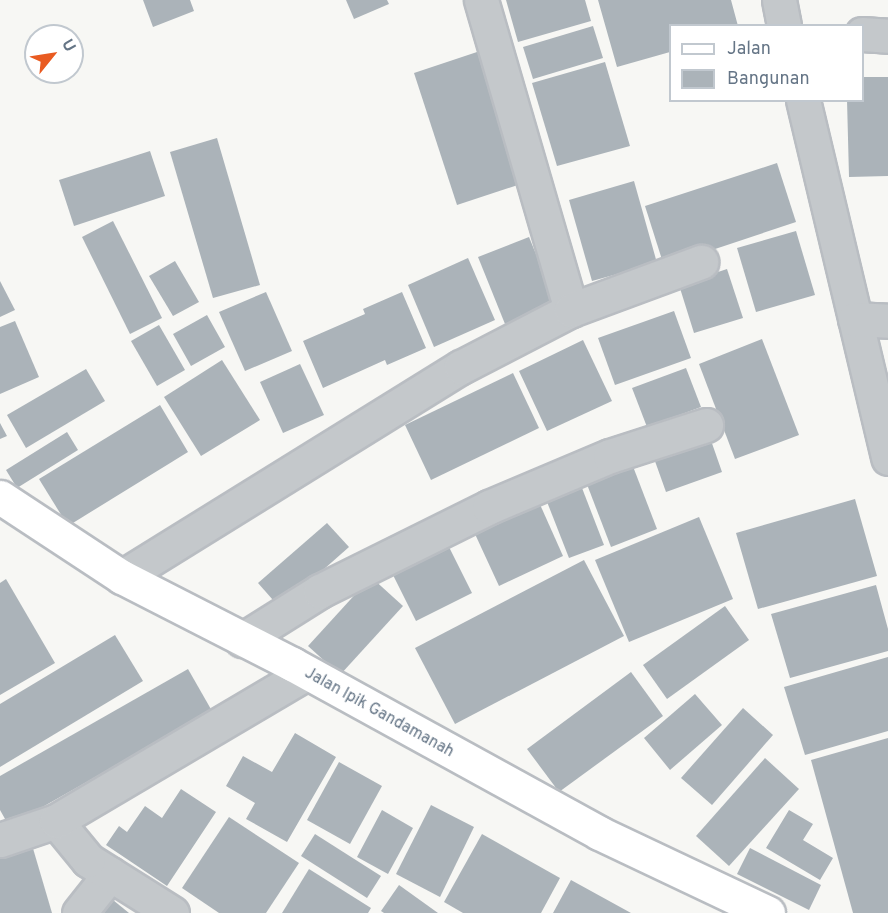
<!DOCTYPE html>
<html>
<head>
<meta charset="utf-8">
<style>
	body { margin:0 }
	#map { position:relative; width:888px; height:913px; overflow:hidden; background:#f7f7f4; font-family:Overpass,sans-serif }
	div>[style] { position:absolute }
	.building>* { inset:0; background:#abb3b9 }
	.roads { filter:drop-shadow(2px 0 #b9bdc2) drop-shadow(-2px 0 #b9bdc2) drop-shadow(0 2px #b9bdc2) drop-shadow(0 -2px #b9bdc2) }
	.street>* { height:33px; margin:-16.5px; padding:0 16.5px; transform-origin:16.5px; border-radius:16.5px; background:#c4c8cb }
	.secondary>* { height:33px; margin:-16.5px; padding:0 16.5px; transform-origin:16.5px; border-radius:16.5px; background:#fff }
	span { translate:-50% -50%; white-space:nowrap; text-align:center; line-height:1.15; -webkit-text-stroke:6px #fff; paint-order:stroke }
	.street-label { font-size:16px; color:#657586 }
	.legend { position:absolute; left:669px; top:24px; width:195px; height:78px; box-sizing:border-box; background:#fff; border:2px solid #c1c8cf; margin:0; padding:8px 10px; list-style:none; font-size:18px; color:#657586 }
	.legend li { display:flex; align-items:center; gap:12px; height:30px }
	.legend b { width:30px; border:2px solid #c1c8cf }
	.north { position:absolute; left:24px; top:24px; width:60px; height:60px; box-sizing:border-box; background:#fff; border:2px solid #c1c8cf; border-radius:50%; rotate:60deg; font-size:16px; font-weight:700; line-height:24px; text-align:center; color:#657586 }
	.north::after { content:''; display:block; margin:auto; width:21px; height:27px; background:#e95b21; clip-path:polygon(50% 0,100% 100%,50% 72%,0 100%) }
</style>
</head>
<body>
<div id="map">
	<div class="building">
		<i style="clip-path:polygon(143px 0,190px 0,194px 11px,153px 27px)"></i>
		<i style="clip-path:polygon(346px 0,387px 0,389px 4px,354px 19px)"></i>
		<i style="clip-path:polygon(506px 0,585px 0,591px 21px,518px 42px)"></i>
		<i style="clip-path:polygon(598px 0,731px 0,738px 26px,670px 26px,670px 52px,617px 67px)"></i>
		<i style="clip-path:polygon(593px 26px,603px 58px,533px 79px,523px 47px)"></i>
		<i style="clip-path:polygon(483px 50px,527px 182px,457px 205px,414px 73px)"></i>
		<i style="clip-path:polygon(605px 62px,630px 146px,557px 166px,532px 83px)"></i>
		<i style="clip-path:polygon(862px 77px,888px 77px,888px 176px,849px 177px,847px 100px,862px 100px)"></i>
		<i style="clip-path:polygon(217px 138px,260px 285px,213px 298px,170px 152px)"></i>
		<i style="clip-path:polygon(150px 151px,165px 196px,74px 226px,59px 180px)"></i>
		<i style="clip-path:polygon(777px 163px,796px 222px,664px 266px,645px 206px)"></i>
		<i style="clip-path:polygon(634px 181px,657px 263px,592px 281px,569px 200px)"></i>
		<i style="clip-path:polygon(113px 221px,162px 318px,130px 334px,82px 237px)"></i>
		<i style="clip-path:polygon(796px 231px,815px 295px,756px 312px,737px 248px)"></i>
		<i style="clip-path:polygon(529px 237px,556px 303px,505px 324px,478px 257px)"></i>
		<i style="clip-path:polygon(468px 258px,495px 320px,434px 347px,408px 285px)"></i>
		<i style="clip-path:polygon(175px 261px,199px 302px,173px 316px,149px 276px)"></i>
		<i style="clip-path:polygon(727px 269px,743px 318px,694px 333px,679px 285px)"></i>
		<i style="clip-path:polygon(0 281px,15px 310px,0 317px)"></i>
		<i style="clip-path:polygon(266px 292px,292px 351px,245px 371px,219px 312px)"></i>
		<i style="clip-path:polygon(402px 292px,426px 348px,387px 365px,385px 360px,323px 388px,303px 341px,365px 314px,363px 309px)"></i>
		<i style="clip-path:polygon(674px 311px,691px 358px,615px 385px,598px 338px)"></i>
		<i style="clip-path:polygon(207px 315px,225px 347px,191px 366px,173px 334px)"></i>
		<i style="clip-path:polygon(15px 321px,39px 377px,0 394px,0 327px)"></i>
		<i style="clip-path:polygon(159px 325px,185px 370px,157px 386px,131px 341px)"></i>
		<i style="clip-path:polygon(762px 339px,799px 435px,735px 459px,699px 364px)"></i>
		<i style="clip-path:polygon(583px 340px,612px 401px,547px 431px,519px 371px)"></i>
		<i style="clip-path:polygon(222px 360px,260px 420px,201px 456px,164px 397px)"></i>
		<i style="clip-path:polygon(300px 364px,324px 415px,283px 433px,260px 382px)"></i>
		<i style="clip-path:polygon(686px 368px,701px 407px,647px 427px,632px 388px)"></i>
		<i style="clip-path:polygon(86px 369px,105px 401px,26px 448px,7px 415px)"></i>
		<i style="clip-path:polygon(513px 373px,539px 428px,431px 480px,405px 425px)"></i>
		<i style="clip-path:polygon(160px 405px,188px 452px,68px 526px,39px 479px)"></i>
		<i style="clip-path:polygon(0 423px,7px 436px,0 439px)"></i>
		<i style="clip-path:polygon(707px 429px,722px 472px,666px 492px,651px 450px)"></i>
		<i style="clip-path:polygon(67px 432px,78px 450px,17px 488px,6px 470px)"></i>
		<i style="clip-path:polygon(629px 456px,657px 529px,611px 547px,583px 474px)"></i>
		<i style="clip-path:polygon(577px 475px,604px 545px,569px 558px,542px 489px)"></i>
		<i style="clip-path:polygon(534px 491px,563px 556px,499px 586px,469px 521px)"></i>
		<i style="clip-path:polygon(855px 499px,877px 576px,758px 609px,736px 533px)"></i>
		<i style="clip-path:polygon(699px 517px,733px 599px,629px 642px,595px 560px)"></i>
		<i style="clip-path:polygon(327px 523px,349px 547px,280px 608px,258px 583px)"></i>
		<i style="clip-path:polygon(444px 537px,472px 593px,416px 621px,388px 565px)"></i>
		<i style="clip-path:polygon(584px 560px,624px 636px,455px 724px,415px 648px)"></i>
		<i style="clip-path:polygon(371px 577px,403px 606px,340px 675px,308px 646px)"></i>
		<i style="clip-path:polygon(6px 579px,55px 663px,0 695px,0 583px)"></i>
		<i style="clip-path:polygon(876px 585px,888px 629px,888px 651px,790px 678px,771px 614px)"></i>
		<i style="clip-path:polygon(725px 606px,749px 640px,667px 699px,643px 665px)"></i>
		<i style="clip-path:polygon(115px 635px,143px 681px,0 767px,0 704px)"></i>
		<i style="clip-path:polygon(888px 657px,888px 731px,805px 755px,784px 687px)"></i>
		<i style="clip-path:polygon(188px 669px,212px 711px,9px 826px,0 810px,0 776px)"></i>
		<i style="clip-path:polygon(631px 672px,663px 716px,559px 792px,527px 749px)"></i>
		<i style="clip-path:polygon(695px 694px,722px 725px,670px 770px,644px 738px)"></i>
		<i style="clip-path:polygon(743px 708px,773px 735px,712px 805px,681px 778px)"></i>
		<i style="clip-path:polygon(295px 733px,336px 757px,287px 842px,246px 819px,255px 803px,226px 786px,243px 756px,272px 772px)"></i>
		<i style="clip-path:polygon(888px 738px,888px 913px,853px 913px,811px 760px)"></i>
		<i style="clip-path:polygon(765px 758px,799px 789px,729px 866px,696px 836px)"></i>
		<i style="clip-path:polygon(339px 762px,382px 786px,350px 844px,307px 820px)"></i>
		<i style="clip-path:polygon(181px 789px,216px 812px,167px 886px,106px 845px,119px 826px,127px 832px,145px 806px,162px 818px)"></i>
		<i style="clip-path:polygon(431px 805px,474px 827px,440px 897px,396px 874px)"></i>
		<i style="clip-path:polygon(382px 810px,413px 828px,388px 874px,357px 857px)"></i>
		<i style="clip-path:polygon(789px 810px,813px 824px,803px 840px,833px 858px,820px 880px,766px 848px)"></i>
		<i style="clip-path:polygon(229px 817px,299px 863px,266px 913px,219px 913px,182px 888px)"></i>
		<i style="clip-path:polygon(315px 834px,381px 876px,367px 898px,301px 856px)"></i>
		<i style="clip-path:polygon(482px 834px,560px 878px,541px 913px,463px 913px,444px 902px)"></i>
		<i style="clip-path:polygon(32px 845px,52px 913px,0 913px,0 855px)"></i>
		<i style="clip-path:polygon(750px 848px,821px 885px,809px 910px,737px 874px)"></i>
		<i style="clip-path:polygon(309px 869px,371px 908px,368px 913px,282px 913px)"></i>
		<i style="clip-path:polygon(571px 880px,631px 913px,553px 913px)"></i>
		<i style="clip-path:polygon(399px 885px,438px 913px,384px 913px,381px 911px)"></i>
		<i style="clip-path:polygon(113px 900px,129px 913px,103px 913px)"></i>
	</div>
	<div class="roads">
		<div class="street">
			<i style="left:481px;top:0;width:323px;rotate:73.8deg"></i>
			<i style="left:779px;top:0;width:26px;rotate:79deg"></i>
			<i style="left:862px;top:34px;width:26px;rotate:4deg"></i>
			<i style="left:803px;top:100px;width:368px;rotate:76.6deg"></i>
			<i style="left:855px;top:319px;width:33px;rotate:3deg"></i>
			<i style="left:122px;top:577px;width:399px;rotate:-31.8deg"></i>
			<i style="left:461px;top:367px;width:124px;rotate:-27.4deg"></i>
			<i style="left:571px;top:310px;width:139px;rotate:-20.3deg"></i>
			<i style="left:242px;top:640px;width:92px;rotate:-32.1deg"></i>
			<i style="left:320px;top:591px;width:189px;rotate:-26.4deg"></i>
			<i style="left:489px;top:507px;width:131px;rotate:-22.9deg"></i>
			<i style="left:610px;top:456px;width:101px;rotate:-17.9deg"></i>
			<i style="left:0;top:840px;width:59px;rotate:-18.7deg"></i>
			<i style="left:79px;top:913px;width:50px;rotate:-51.5deg"></i>
			<i style="left:172px;top:913px;width:99px;rotate:-147.8deg"></i>
			<i style="left:88px;top:860px;width:50px;rotate:-129.4deg"></i>
			<i style="left:56px;top:821px;width:291px;rotate:-30.6deg"></i>
		</div>
		<div class="secondary">
			<i style="left:0;top:497px;width:146px;rotate:33.3deg"></i>
			<i style="left:122px;top:577px;width:191px;rotate:27.1deg"></i>
			<i style="left:292px;top:664px;width:350px;rotate:28.8deg"></i>
			<i style="left:599px;top:833px;width:187px;rotate:25.3deg"></i>
		</div>
	</div>
	<div class="street-label">
		<span style="left:379px;top:713px;rotate:29deg">Jalan Ipik Gandamanah</span>
	</div>
	<ul class="legend">
	<li><b style="height:8px;background:#fff"></b>Jalan</li>
	<li><b style="height:16px;background:#abb3b9"></b>Bangunan</li>
	</ul>
	<div class="north">U</div>
</div>
</body>
</html>
